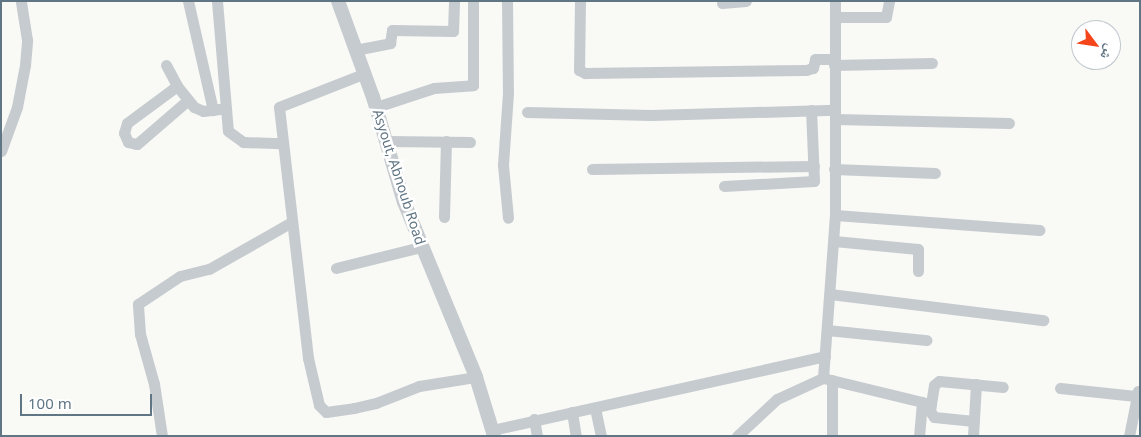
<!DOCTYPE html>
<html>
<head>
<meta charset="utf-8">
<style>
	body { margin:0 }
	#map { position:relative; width:1141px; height:437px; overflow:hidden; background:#f9f9f6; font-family:"Noto Sans","Noto Naskh Arabic",sans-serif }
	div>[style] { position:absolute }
	.minor>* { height:11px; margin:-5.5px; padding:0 5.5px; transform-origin:5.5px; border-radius:5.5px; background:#c6cbcf }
	.tertiary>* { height:14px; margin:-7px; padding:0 7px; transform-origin:7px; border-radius:7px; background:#c6cbcf }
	span { translate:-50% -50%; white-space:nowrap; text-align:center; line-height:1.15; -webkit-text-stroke:5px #fff; paint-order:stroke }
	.street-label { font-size:14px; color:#617684 }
	.frame { position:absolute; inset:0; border:2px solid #617684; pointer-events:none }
	.north { position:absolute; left:1071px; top:20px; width:50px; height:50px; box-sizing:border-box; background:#fff; border:1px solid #c0c8ce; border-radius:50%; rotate:121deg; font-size:14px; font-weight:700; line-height:20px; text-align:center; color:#617684 }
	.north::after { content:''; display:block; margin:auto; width:18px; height:22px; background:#f4451b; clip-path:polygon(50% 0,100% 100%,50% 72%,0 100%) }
	.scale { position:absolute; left:20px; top:394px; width:132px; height:22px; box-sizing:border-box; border:2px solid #617684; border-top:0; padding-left:6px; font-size:15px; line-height:18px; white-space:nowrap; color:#617684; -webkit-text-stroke:4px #fff; paint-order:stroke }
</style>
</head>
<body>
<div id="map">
	<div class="minor">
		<i style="left:188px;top:1px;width:112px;rotate:77.1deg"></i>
		<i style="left:217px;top:1px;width:130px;rotate:85.2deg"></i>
		<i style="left:228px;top:131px;width:19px;rotate:36deg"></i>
		<i style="left:243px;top:142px;width:38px;rotate:2deg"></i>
		<i style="left:507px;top:1px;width:92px;rotate:89.4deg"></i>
		<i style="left:508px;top:93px;width:72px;rotate:94deg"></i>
		<i style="left:503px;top:165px;width:53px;rotate:84.6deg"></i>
		<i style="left:580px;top:1px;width:69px;rotate:90.8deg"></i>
		<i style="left:579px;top:70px;width:7px;rotate:27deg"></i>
		<i style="left:585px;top:73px;width:221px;rotate:-0.8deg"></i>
		<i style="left:806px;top:70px;width:7px;rotate:-16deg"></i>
		<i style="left:813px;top:68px;width:9px;rotate:-77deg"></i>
		<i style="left:815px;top:59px;width:18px"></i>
		<i style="left:722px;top:3px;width:24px;rotate:-5deg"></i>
		<i style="left:835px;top:17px;width:51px"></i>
		<i style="left:886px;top:17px;width:16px;rotate:-79deg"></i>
		<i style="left:355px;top:50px;width:36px;rotate:-11deg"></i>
		<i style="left:390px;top:43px;width:13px;rotate:-81deg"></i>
		<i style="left:392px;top:30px;width:61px;rotate:0.9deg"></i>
		<i style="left:453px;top:31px;width:30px;rotate:-88deg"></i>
		<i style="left:166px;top:65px;width:24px;rotate:62deg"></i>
		<i style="left:177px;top:86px;width:27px;rotate:51deg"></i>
		<i style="left:194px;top:107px;width:10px;rotate:24deg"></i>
		<i style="left:203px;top:111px;width:17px;rotate:-7deg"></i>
		<i style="left:834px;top:65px;width:98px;rotate:-1.2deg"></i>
		<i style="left:363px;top:74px;width:90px;rotate:158.6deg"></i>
		<i style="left:279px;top:107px;width:253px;rotate:83.4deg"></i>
		<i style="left:308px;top:358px;width:48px;rotate:76.8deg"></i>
		<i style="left:319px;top:405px;width:10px;rotate:45deg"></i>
		<i style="left:326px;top:412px;width:28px;rotate:-8deg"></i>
		<i style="left:354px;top:408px;width:23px;rotate:-13deg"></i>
		<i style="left:376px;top:403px;width:46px;rotate:-21.6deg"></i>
		<i style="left:419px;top:386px;width:58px;rotate:-9deg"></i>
		<i style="left:177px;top:86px;width:62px;rotate:143.5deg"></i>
		<i style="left:127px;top:123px;width:10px;rotate:107deg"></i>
		<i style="left:124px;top:133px;width:10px;rotate:66deg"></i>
		<i style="left:128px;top:142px;width:9px;rotate:13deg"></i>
		<i style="left:137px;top:144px;width:67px;rotate:-40.8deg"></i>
		<i style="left:376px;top:107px;width:61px;rotate:-18.1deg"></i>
		<i style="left:434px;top:88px;width:39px;rotate:-4deg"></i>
		<i style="left:473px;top:85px;width:84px;rotate:-90deg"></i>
		<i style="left:527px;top:112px;width:124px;rotate:1.4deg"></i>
		<i style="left:651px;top:115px;width:184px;rotate:-1.6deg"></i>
		<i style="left:835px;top:119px;width:174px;rotate:1.3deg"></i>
		<i style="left:387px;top:141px;width:83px;rotate:0.7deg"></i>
		<i style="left:1px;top:151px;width:47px;rotate:-70deg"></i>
		<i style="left:17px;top:107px;width:43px;rotate:-79.2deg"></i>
		<i style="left:25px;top:65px;width:25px;rotate:-85deg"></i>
		<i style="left:27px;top:40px;width:39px;rotate:-99deg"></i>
		<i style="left:592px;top:169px;width:222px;rotate:-0.8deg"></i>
		<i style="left:834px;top:169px;width:101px;rotate:2.3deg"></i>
		<i style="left:724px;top:186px;width:90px;rotate:-3.2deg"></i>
		<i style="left:814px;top:181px;width:71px;rotate:-92.4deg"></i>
		<i style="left:835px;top:215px;width:205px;rotate:4.2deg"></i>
		<i style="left:444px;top:217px;width:76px;rotate:-88.5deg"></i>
		<i style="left:834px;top:241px;width:84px;rotate:5.4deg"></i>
		<i style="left:918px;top:249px;width:22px;rotate:90deg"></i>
		<i style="left:336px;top:268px;width:88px;rotate:-13.9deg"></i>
		<i style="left:830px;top:294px;width:215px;rotate:7deg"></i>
		<i style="left:827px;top:330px;width:100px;rotate:5.8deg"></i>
		<i style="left:823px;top:378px;width:102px;rotate:13.6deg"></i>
		<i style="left:922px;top:402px;width:34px;rotate:95deg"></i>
		<i style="left:832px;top:380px;width:56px;rotate:90deg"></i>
		<i style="left:1060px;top:388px;width:76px;rotate:6deg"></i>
		<i style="left:926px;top:403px;width:5px;rotate:11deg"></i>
		<i style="left:931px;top:404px;width:7px;rotate:98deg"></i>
		<i style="left:930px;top:411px;width:7px;rotate:56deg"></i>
		<i style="left:934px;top:417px;width:40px;rotate:5.7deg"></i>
		<i style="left:931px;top:404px;width:19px;rotate:-81deg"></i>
		<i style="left:934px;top:385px;width:6px;rotate:-39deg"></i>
		<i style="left:939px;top:381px;width:64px;rotate:5.4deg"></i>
		<i style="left:595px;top:408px;width:29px;rotate:78deg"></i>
		<i style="left:572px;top:412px;width:24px;rotate:81deg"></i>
		<i style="left:534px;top:419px;width:17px;rotate:80deg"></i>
		<i style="left:492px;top:430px;width:341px;rotate:-12.5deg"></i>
		<i style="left:162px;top:436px;width:53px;rotate:-98.7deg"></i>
		<i style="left:154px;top:384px;width:52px;rotate:-105.6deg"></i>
		<i style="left:140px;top:334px;width:30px;rotate:-94deg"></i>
		<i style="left:138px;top:304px;width:50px;rotate:-33.7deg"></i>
		<i style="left:180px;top:276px;width:30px;rotate:-14deg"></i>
		<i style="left:209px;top:269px;width:93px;rotate:-29.6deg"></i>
		<i style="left:737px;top:436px;width:54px;rotate:-42.8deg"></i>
		<i style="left:777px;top:399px;width:51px;rotate:-24.5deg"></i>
		<i style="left:823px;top:378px;width:163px;rotate:-85.8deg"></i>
		<i style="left:835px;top:215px;width:214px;rotate:-90deg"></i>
		<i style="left:973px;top:436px;width:52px;rotate:-86.7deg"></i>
		<i style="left:1129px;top:436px;width:46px;rotate:-78.7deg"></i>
	</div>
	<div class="tertiary">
		<i style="left:338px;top:1px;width:102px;rotate:70deg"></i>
		<i style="left:373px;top:97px;width:109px;rotate:73.6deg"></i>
		<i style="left:404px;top:202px;width:189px;rotate:67.6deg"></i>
		<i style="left:476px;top:377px;width:62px;rotate:73deg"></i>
	</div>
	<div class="street-label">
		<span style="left:399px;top:177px;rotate:72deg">Asyout, Abnoub Road</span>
	</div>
	<div class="frame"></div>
	<div class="north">ش</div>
	<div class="scale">100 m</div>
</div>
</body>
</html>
